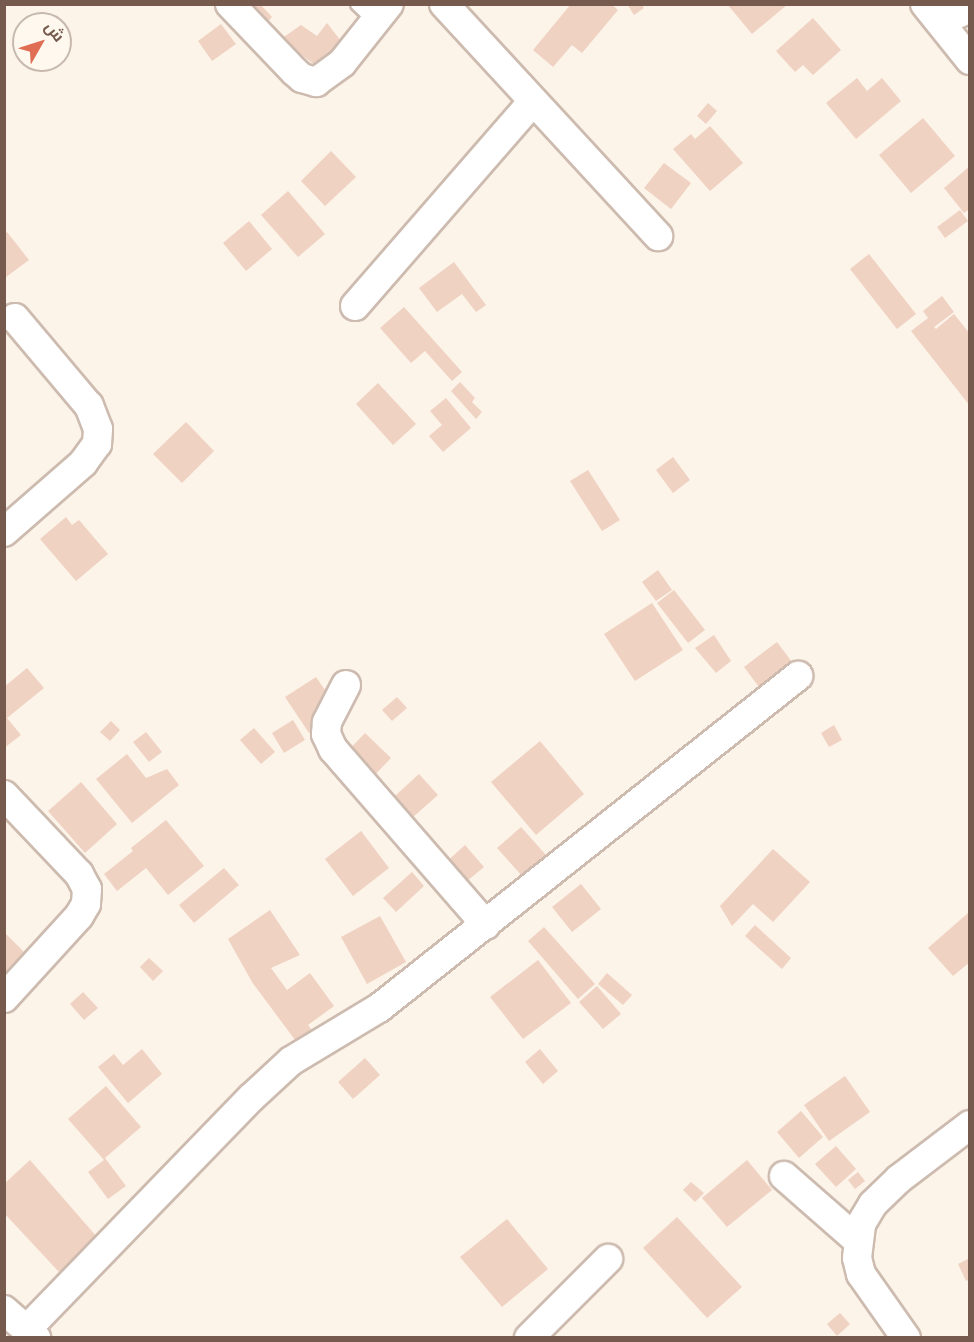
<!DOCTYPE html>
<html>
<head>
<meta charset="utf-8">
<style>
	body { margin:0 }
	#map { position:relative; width:974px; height:1342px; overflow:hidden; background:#fcf3e9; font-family:Figtree,Cairo,sans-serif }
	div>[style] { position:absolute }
	.building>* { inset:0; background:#f0d2c2 }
	.roads { filter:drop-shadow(2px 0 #cdbbaf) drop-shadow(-2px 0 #cdbbaf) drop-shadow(0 2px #cdbbaf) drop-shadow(0 -2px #cdbbaf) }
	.service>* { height:14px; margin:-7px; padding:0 7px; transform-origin:7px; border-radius:7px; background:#fff }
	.minor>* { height:28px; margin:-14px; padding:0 14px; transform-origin:14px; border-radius:14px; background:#fff }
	span { translate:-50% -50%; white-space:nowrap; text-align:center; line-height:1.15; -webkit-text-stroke:6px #fef8ef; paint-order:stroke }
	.frame { position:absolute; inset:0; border:6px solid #755a4d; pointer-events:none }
	.north { position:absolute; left:12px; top:12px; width:60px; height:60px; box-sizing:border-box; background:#fef8ef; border:2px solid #c7b9ae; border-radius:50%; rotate:51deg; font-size:16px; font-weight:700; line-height:24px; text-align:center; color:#755a4d }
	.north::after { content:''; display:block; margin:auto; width:21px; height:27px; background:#df6e54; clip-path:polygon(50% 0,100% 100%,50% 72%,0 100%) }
</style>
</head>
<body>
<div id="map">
	<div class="building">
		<i style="clip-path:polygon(247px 4px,260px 4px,272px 17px,258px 32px)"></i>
		<i style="clip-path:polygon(571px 4px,611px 4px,618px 10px,582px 53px,572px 45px,553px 67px,533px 50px)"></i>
		<i style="clip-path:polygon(627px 4px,641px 4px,644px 8px,634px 15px)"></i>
		<i style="clip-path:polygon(727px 4px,788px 4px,752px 34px)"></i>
		<i style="clip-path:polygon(813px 18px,841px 50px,813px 75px,803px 65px,795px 72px,776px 51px)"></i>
		<i style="clip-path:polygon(327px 23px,351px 54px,316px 66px,281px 39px,301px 25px,317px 36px)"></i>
		<i style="clip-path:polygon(221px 24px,236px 44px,212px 61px,198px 41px)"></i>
		<i style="clip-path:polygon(857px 78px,867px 91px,882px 78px,901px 101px,856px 139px,826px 103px)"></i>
		<i style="clip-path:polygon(708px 103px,717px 111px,706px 124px,697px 116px)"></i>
		<i style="clip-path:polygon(923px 118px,955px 156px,911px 193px,879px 155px)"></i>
		<i style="clip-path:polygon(710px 126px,743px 163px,710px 191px,673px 149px,691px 134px,695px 139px)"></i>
		<i style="clip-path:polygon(331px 151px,356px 177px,325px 206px,301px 181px)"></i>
		<i style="clip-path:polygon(664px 163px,691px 183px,671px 209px,644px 188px)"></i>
		<i style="clip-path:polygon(970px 166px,970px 209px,964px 213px,944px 188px)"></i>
		<i style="clip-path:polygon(288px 191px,325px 234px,298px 257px,261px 215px)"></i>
		<i style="clip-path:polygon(960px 210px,968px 221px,945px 238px,937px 227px)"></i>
		<i style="clip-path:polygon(249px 221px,272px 249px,246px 271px,223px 243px)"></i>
		<i style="clip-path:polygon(7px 232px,29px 260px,6px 277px,4px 234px)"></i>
		<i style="clip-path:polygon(869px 254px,916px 314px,897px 329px,850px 269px)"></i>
		<i style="clip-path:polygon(454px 262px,486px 305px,476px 312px,462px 294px,437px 312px,419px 288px)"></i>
		<i style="clip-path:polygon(942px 296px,954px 312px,934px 327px,936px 329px,954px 314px,970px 334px,970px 406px,911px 331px,928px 318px,923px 311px)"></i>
		<i style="clip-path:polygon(404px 307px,462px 372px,452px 381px,425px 351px,411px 363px,380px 328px)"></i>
		<i style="clip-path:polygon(460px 382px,475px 398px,472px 402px,482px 412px,476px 419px,451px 391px)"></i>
		<i style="clip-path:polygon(378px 383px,416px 424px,393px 445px,356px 404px)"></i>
		<i style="clip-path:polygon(446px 398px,471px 428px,443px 452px,429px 436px,442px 425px,430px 411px)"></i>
		<i style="clip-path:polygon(186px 422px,214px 451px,182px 483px,153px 454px)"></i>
		<i style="clip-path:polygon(673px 457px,690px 480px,673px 493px,656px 470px)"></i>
		<i style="clip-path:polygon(588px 470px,620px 520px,602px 531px,570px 481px)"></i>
		<i style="clip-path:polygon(66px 517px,72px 525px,79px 520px,108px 554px,76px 581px,40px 539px)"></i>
		<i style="clip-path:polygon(658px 570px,672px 590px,656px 601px,642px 582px)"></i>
		<i style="clip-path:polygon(674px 590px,705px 630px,688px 643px,657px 603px)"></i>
		<i style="clip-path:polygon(652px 603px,683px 650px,635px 681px,604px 634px)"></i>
		<i style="clip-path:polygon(714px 635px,731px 661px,716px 673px,695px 648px)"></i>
		<i style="clip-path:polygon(777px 642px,798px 670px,765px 695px,744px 667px)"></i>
		<i style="clip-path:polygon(27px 668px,44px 688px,7px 718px,21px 735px,4px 748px,4px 687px)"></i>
		<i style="clip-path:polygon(316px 677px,340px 712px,309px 733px,285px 697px)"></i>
		<i style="clip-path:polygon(397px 697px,407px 708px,392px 721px,382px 710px)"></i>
		<i style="clip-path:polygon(293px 720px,305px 740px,284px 753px,272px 733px)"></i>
		<i style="clip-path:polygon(111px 721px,120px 730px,110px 741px,100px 732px)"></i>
		<i style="clip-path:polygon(834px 725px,842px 740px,829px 747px,821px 733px)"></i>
		<i style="clip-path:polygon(254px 728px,275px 752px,261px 764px,240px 740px)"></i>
		<i style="clip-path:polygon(146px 732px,162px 752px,149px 762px,133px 742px)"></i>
		<i style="clip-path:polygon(365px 733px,391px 758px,368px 782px,342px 757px)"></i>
		<i style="clip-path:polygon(540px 741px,584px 794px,536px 835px,491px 782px)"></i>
		<i style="clip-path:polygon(127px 754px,146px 778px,167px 769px,179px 785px,132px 823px,96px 779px)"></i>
		<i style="clip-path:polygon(419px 774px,438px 795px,404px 825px,385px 805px)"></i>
		<i style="clip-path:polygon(81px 782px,117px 824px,85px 853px,48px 811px)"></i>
		<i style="clip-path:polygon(166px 820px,204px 866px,168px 895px,146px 868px,117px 891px,104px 874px,133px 851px,131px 848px)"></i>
		<i style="clip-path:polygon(521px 827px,546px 855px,522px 876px,497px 848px)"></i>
		<i style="clip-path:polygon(361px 831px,389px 868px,353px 896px,325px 859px)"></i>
		<i style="clip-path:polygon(465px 845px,484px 867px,460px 887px,442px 866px)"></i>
		<i style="clip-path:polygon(773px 849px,810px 882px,773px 922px,753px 904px,732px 926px,720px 906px)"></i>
		<i style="clip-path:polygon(224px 868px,239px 885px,194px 923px,179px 905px)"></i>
		<i style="clip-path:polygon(412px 872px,424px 886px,396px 912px,383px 898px)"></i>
		<i style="clip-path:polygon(581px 884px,601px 909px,572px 932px,552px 907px)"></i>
		<i style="clip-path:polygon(270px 910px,300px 955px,271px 968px,287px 990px,310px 973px,334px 1006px,308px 1025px,322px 1044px,298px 1044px,252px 982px,228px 939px)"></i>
		<i style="clip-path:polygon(968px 913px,970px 962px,953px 976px,928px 948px)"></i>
		<i style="clip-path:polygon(380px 916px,406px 962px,367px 984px,341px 937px)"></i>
		<i style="clip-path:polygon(755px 925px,791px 958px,782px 969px,745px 936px)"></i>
		<i style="clip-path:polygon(544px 927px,595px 984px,578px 999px,528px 941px)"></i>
		<i style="clip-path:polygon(4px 932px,25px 953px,4px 973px)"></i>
		<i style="clip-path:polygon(149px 958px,163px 971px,153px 981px,140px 967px)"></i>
		<i style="clip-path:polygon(538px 960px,571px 1003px,523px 1039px,490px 997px)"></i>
		<i style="clip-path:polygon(607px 973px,632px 995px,623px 1005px,598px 984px)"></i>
		<i style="clip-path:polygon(597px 986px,621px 1014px,603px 1029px,579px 1002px)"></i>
		<i style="clip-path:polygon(83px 992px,98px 1008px,84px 1020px,70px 1004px)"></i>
		<i style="clip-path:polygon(142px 1049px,162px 1074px,128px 1103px,98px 1067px,114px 1054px,123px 1065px)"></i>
		<i style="clip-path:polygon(540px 1049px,558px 1071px,543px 1084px,525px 1062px)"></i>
		<i style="clip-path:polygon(365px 1058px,380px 1075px,353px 1099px,338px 1082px)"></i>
		<i style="clip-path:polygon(845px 1076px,870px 1112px,829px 1141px,804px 1105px)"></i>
		<i style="clip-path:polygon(106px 1086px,141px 1127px,105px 1158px,126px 1186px,108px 1199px,88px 1172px,104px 1160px,68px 1119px)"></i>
		<i style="clip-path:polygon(801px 1111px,823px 1137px,799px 1158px,777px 1132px)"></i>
		<i style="clip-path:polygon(836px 1146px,856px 1169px,836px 1187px,815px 1164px)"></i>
		<i style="clip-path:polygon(30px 1160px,97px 1237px,59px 1272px,4px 1213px,4px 1184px)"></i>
		<i style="clip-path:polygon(747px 1160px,772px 1190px,727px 1227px,702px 1198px)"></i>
		<i style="clip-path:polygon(858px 1172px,865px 1181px,855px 1189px,848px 1180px)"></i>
		<i style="clip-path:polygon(691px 1182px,704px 1193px,695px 1202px,683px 1190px)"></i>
		<i style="clip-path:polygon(677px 1217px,742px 1287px,707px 1318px,643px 1248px)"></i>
		<i style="clip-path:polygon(507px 1219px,548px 1269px,502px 1307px,460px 1257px)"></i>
		<i style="clip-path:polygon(970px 1258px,970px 1279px,966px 1281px,958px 1264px)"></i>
		<i style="clip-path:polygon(840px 1313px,850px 1324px,837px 1336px,827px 1324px)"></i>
	</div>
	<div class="roads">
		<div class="service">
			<i style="left:358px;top:4px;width:25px;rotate:43deg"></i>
		</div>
		<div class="minor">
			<i style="left:230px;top:4px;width:94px;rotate:46.3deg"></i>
			<i style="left:295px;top:72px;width:9px;rotate:41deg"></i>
			<i style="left:302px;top:78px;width:15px;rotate:16deg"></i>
			<i style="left:316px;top:82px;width:32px;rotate:-36deg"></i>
			<i style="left:342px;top:63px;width:75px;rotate:-51.5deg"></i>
			<i style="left:444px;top:4px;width:316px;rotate:47.3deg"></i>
			<i style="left:925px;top:4px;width:72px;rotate:51.2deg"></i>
			<i style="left:940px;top:22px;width:33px;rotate:-25deg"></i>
			<i style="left:355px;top:306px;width:271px;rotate:-49deg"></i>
			<i style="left:4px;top:532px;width:105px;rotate:-41.1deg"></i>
			<i style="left:83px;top:463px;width:24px;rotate:-54deg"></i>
			<i style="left:97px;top:444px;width:15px;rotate:-86deg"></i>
			<i style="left:98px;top:429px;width:25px;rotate:-111deg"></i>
			<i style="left:89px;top:406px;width:115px;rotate:-130.1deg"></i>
			<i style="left:346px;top:685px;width:42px;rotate:117.2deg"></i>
			<i style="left:327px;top:722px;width:12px;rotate:95deg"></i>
			<i style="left:326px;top:734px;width:17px;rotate:65deg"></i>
			<i style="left:333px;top:749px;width:233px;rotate:49deg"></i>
			<i style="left:4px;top:795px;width:109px;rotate:46.5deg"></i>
			<i style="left:79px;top:874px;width:17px;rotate:62deg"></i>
			<i style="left:87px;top:889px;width:15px;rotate:94deg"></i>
			<i style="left:86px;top:904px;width:14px;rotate:120deg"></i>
			<i style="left:79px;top:916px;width:111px;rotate:132.4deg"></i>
			<i style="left:784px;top:1176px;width:97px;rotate:41.2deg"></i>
			<i style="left:4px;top:1310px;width:43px;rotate:41.2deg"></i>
			<i style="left:27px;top:1329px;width:323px;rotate:-45.9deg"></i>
			<i style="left:252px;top:1097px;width:53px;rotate:-42.7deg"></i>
			<i style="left:291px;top:1061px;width:103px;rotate:-31.1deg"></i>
			<i style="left:379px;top:1008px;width:535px;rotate:-38.39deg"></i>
			<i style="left:529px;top:1338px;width:112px;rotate:-45deg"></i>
			<i style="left:906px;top:1338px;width:78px;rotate:-125.1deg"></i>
			<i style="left:861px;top:1274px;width:16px;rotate:-104deg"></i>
			<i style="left:857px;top:1258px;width:34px;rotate:-83deg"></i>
			<i style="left:861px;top:1224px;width:23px;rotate:-59deg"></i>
			<i style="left:873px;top:1204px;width:36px;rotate:-44deg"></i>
			<i style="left:899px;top:1179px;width:89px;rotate:-37.3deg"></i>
		</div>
	</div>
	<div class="frame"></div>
	<div class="north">ش</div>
</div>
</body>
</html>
